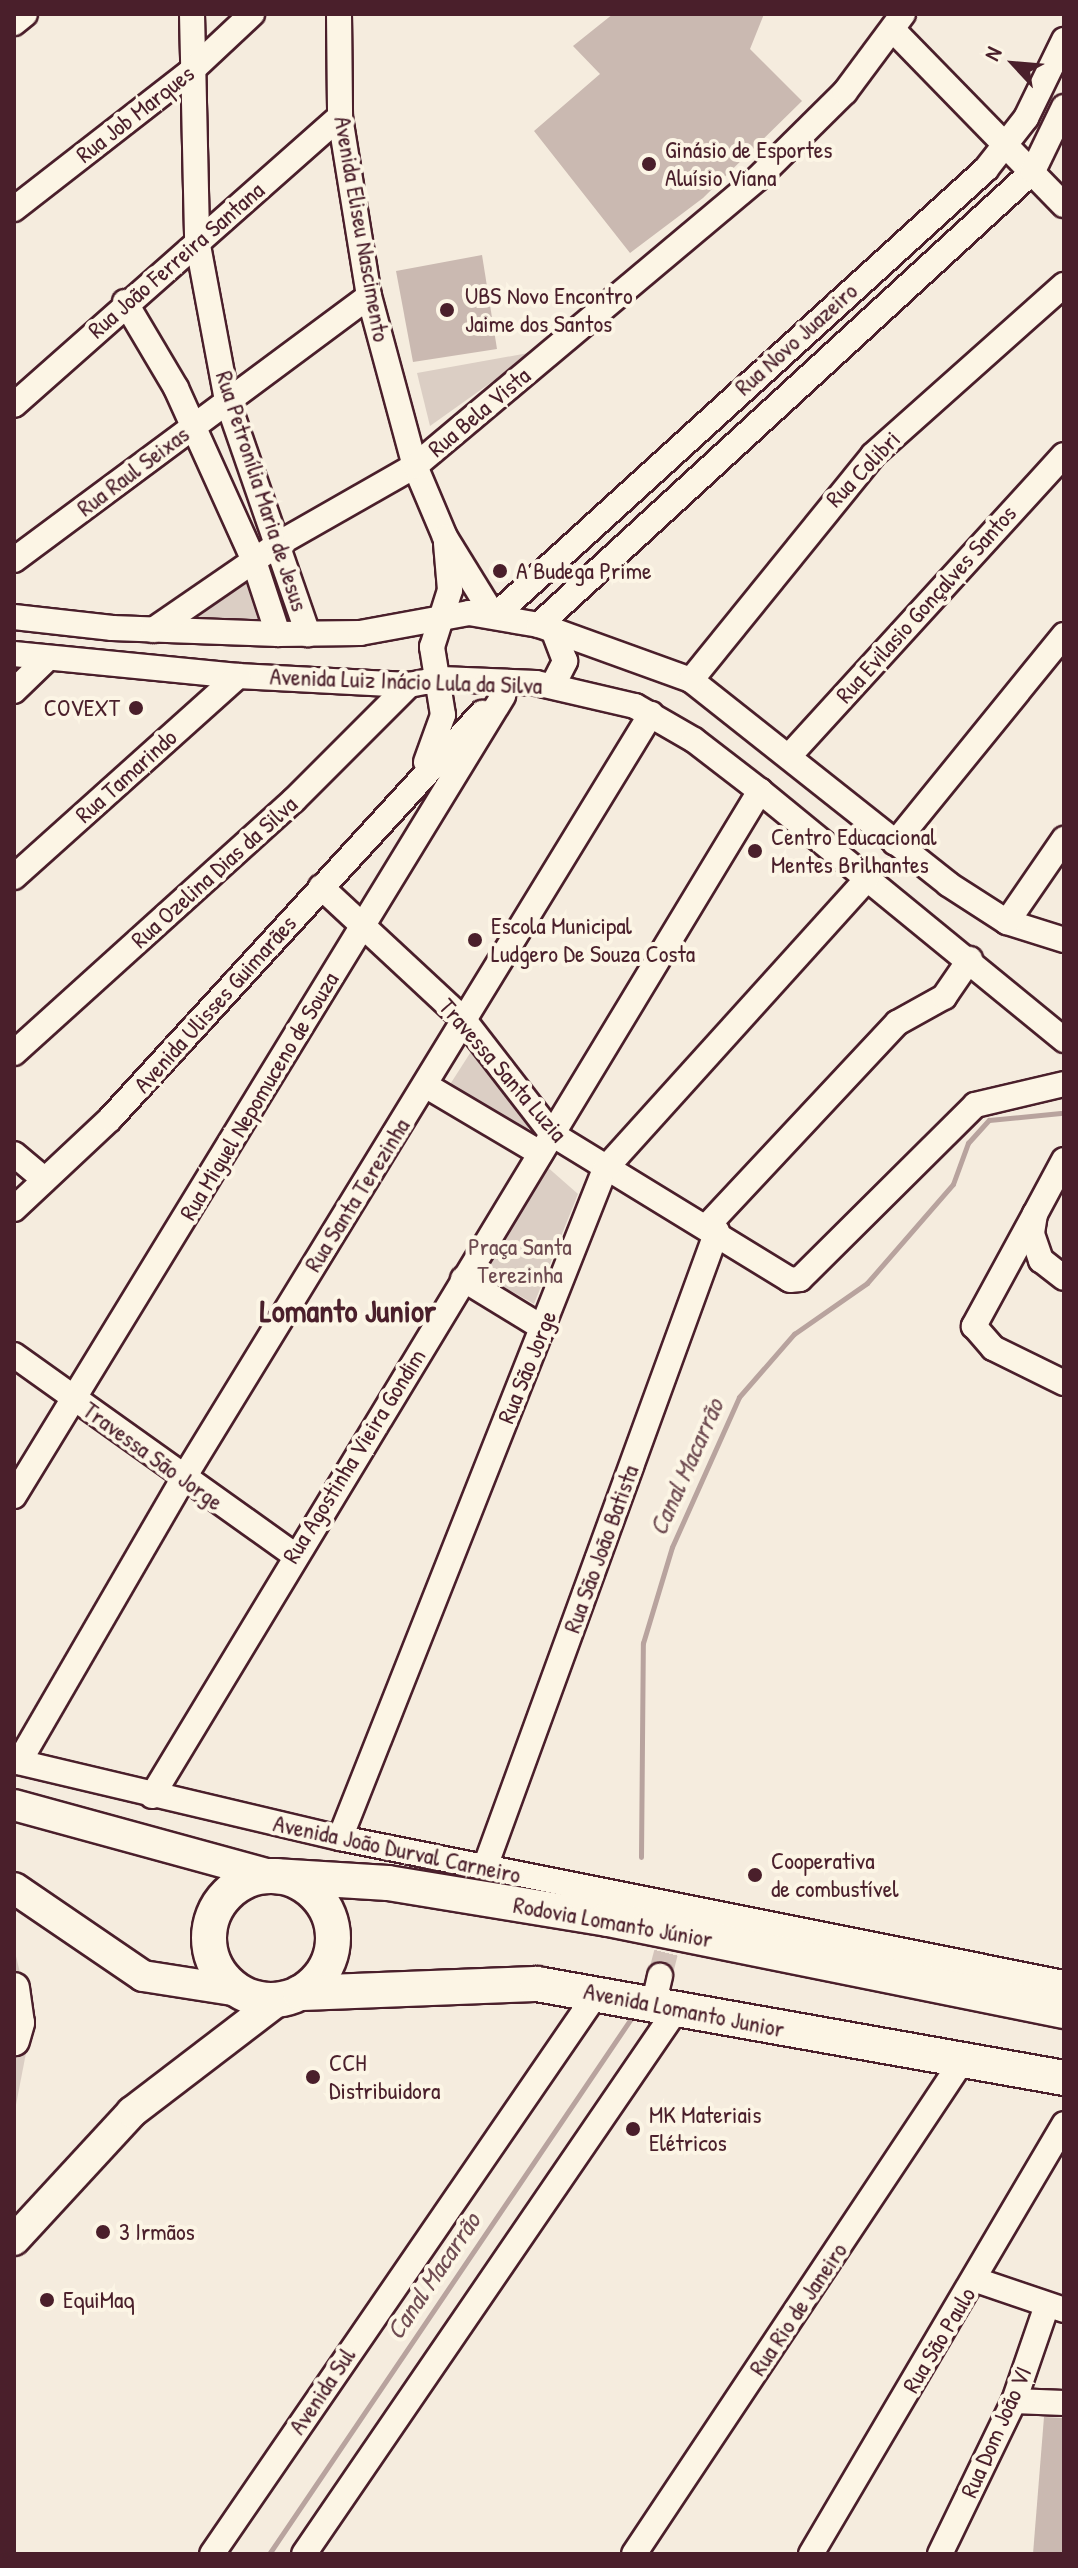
<!DOCTYPE html>
<html>
<head>
<meta charset="utf-8">
<style>
	body { margin:0 }
	#map { position:relative; width:1078px; height:2568px; overflow:hidden; background:#f5ecde; font-family:"Patrick Hand",sans-serif }
	div>[style] { position:absolute }
	.green>* { inset:0; background:#dbcec4 }
	.stream>* { height:5px; margin:-2.5px; padding:0 2.5px; transform-origin:2.5px; border-radius:2.5px; background:#b8a39e }
	.building>* { inset:0; background:#cab9b1 }
	.minor-tunnel>* { height:24px; margin-top:-12px; transform-origin:0; background:repeating-linear-gradient(90deg,#d3c3ba 0 24px,transparent 0 36px) }
	.roads { filter:drop-shadow(2px 0 #4a1f2b) drop-shadow(-2px 0 #4a1f2b) drop-shadow(0 2px #4a1f2b) drop-shadow(0 -2px #4a1f2b) }
	.minor>* { height:24px; margin:-12px; padding:0 12px; transform-origin:12px; border-radius:12px; background:#fcf5e5 }
	.major>* { height:30px; margin:-15px; padding:0 15px; transform-origin:15px; border-radius:15px; background:#fcf5e5 }
	.highway>* { height:34px; margin:-17px; padding:0 17px; transform-origin:17px; border-radius:17px; background:#fcf5e5 }
	.highway>.ring { margin:-17px; padding:0; box-sizing:content-box; background:none; border:34px solid #fcf5e5; border-radius:50% }
	.dots>* { width:22px; height:22px; translate:-50% -50%; box-sizing:border-box; border:4px solid #fcf5e5; border-radius:50% }
	span { translate:-50% -50%; white-space:nowrap; text-align:center; line-height:1.15; -webkit-text-stroke:8px #fcf5e5; paint-order:stroke }
	.street-label { font-size:24px; color:#4a1f2b }
	.poi-label { font-size:24px; color:#4a1f2b }
	.left { translate:0 -50%; text-align:left }
	.right { translate:-100% -50%; text-align:right }
	.park-label { font-size:24px; color:#6e4b51 }
	.water-label { font-size:26px; color:#704d53; font-style:italic }
	.district-label { font-size:32px; color:#4a1f2b; font-weight:700 }
	.frame { position:absolute; inset:0; border:16px solid #4a1f2b; pointer-events:none }
	.north { position:absolute; left:974px; top:24px; width:80px; height:80px; -webkit-text-stroke:6px #fcf5e5; paint-order:stroke; rotate:296deg; font-size:22px; font-weight:700; line-height:32px; text-align:center; color:#4a1f2b }
	.north::after { content:''; display:block; margin:auto; width:28px; height:36px; background:#4a1f2b; clip-path:polygon(50% 0,100% 100%,50% 72%,0 100%) }
</style>
</head>
<body>
<div id="map">
	<div class="green">
		<i style="clip-path:polygon(534px 352px,430px 426px,417px 373px)"></i>
		<i style="clip-path:polygon(251px 570px,267px 620px,184px 619px)"></i>
		<i style="clip-path:polygon(474px 1047px,531px 1122px,526px 1132px,449px 1086px)"></i>
		<i style="clip-path:polygon(545px 1165px,578px 1194px,534px 1304px,479px 1273px)"></i>
		<i style="clip-path:polygon(14px 1948px,32px 2022px,14px 2115px)"></i>
	</div>
	<div class="stream">
		<i style="left:641px;top:1857px;width:214px;rotate:-89.5deg"></i>
		<i style="left:643px;top:1643px;width:100px;rotate:-73.2deg"></i>
		<i style="left:672px;top:1547px;width:164px;rotate:-65.9deg"></i>
		<i style="left:739px;top:1397px;width:84px;rotate:-48.9deg"></i>
		<i style="left:794px;top:1334px;width:89px;rotate:-34.9deg"></i>
		<i style="left:867px;top:1283px;width:131px;rotate:-49deg"></i>
		<i style="left:953px;top:1184px;width:44px;rotate:-69.9deg"></i>
		<i style="left:968px;top:1143px;width:31px;rotate:-48deg"></i>
		<i style="left:989px;top:1120px;width:72px;rotate:-5.6deg"></i>
		<i style="left:269px;top:2554px;width:645px;rotate:-55.94deg"></i>
	</div>
	<div class="building">
		<i style="clip-path:polygon(613px 14px,764px 14px,750px 49px,802px 101px,703px 198px,630px 253px,534px 131px,600px 74px,573px 46px)"></i>
		<i style="clip-path:polygon(482px 255px,497px 349px,413px 362px,396px 271px)"></i>
		<i style="clip-path:polygon(1044px 2417px,1064px 2418px,1064px 2554px,1033px 2554px)"></i>
	</div>
	<div class="minor-tunnel">
		<i style="left:660px;top:1976px;width:53px;rotate:-75.7deg"></i>
	</div>
	<div class="roads">
		<div class="minor">
			<i style="left:192px;top:14px;width:226px;rotate:88.7deg"></i>
			<i style="left:197px;top:240px;width:163px;rotate:79.4deg"></i>
			<i style="left:227px;top:400px;width:248px;rotate:70.9deg"></i>
			<i style="left:339px;top:14px;width:103px;rotate:89.4deg"></i>
			<i style="left:340px;top:117px;width:181px;rotate:80.8deg"></i>
			<i style="left:369px;top:296px;width:176px;rotate:74.9deg"></i>
			<i style="left:415px;top:466px;width:77px;rotate:67.1deg"></i>
			<i style="left:445px;top:537px;width:89px;rotate:58.3deg"></i>
			<i style="left:14px;top:23px;width:14px;rotate:-39deg"></i>
			<i style="left:894px;top:31px;width:243px;rotate:45.7deg"></i>
			<i style="left:14px;top:209px;width:223px;rotate:-37.9deg"></i>
			<i style="left:190px;top:72px;width:85px;rotate:-43.1deg"></i>
			<i style="left:125px;top:302px;width:100px;rotate:59.3deg"></i>
			<i style="left:176px;top:388px;width:190px;rotate:65.7deg"></i>
			<i style="left:254px;top:561px;width:77px;rotate:71.8deg"></i>
			<i style="left:14px;top:405px;width:435px;rotate:-41.5deg"></i>
			<i style="left:14px;top:560px;width:442px;rotate:-36.6deg"></i>
			<i style="left:497px;top:614px;width:661px;rotate:-42.3deg"></i>
			<i style="left:986px;top:169px;width:65px;rotate:-51.9deg"></i>
			<i style="left:1026px;top:118px;width:87px;rotate:-64deg"></i>
			<i style="left:14px;top:617px;width:99px;rotate:6.4deg"></i>
			<i style="left:112px;top:628px;width:166px;rotate:2.1deg"></i>
			<i style="left:278px;top:634px;width:82px;rotate:-0.7deg"></i>
			<i style="left:360px;top:633px;width:111px;rotate:-10.4deg"></i>
			<i style="left:469px;top:613px;width:71px;rotate:9.7deg"></i>
			<i style="left:539px;top:625px;width:162px;rotate:19.9deg"></i>
			<i style="left:691px;top:680px;width:328px;rotate:38.4deg"></i>
			<i style="left:948px;top:884px;width:70px;rotate:32.8deg"></i>
			<i style="left:1007px;top:922px;width:60px;rotate:17.5deg"></i>
			<i style="left:539px;top:625px;width:671px;rotate:-42.58deg"></i>
			<i style="left:1033px;top:171px;width:71px;rotate:-64.2deg"></i>
			<i style="left:153px;top:630px;width:152px;rotate:-34.5deg"></i>
			<i style="left:278px;top:544px;width:158px;rotate:-29.7deg"></i>
			<i style="left:415px;top:466px;width:448px;rotate:-40deg"></i>
			<i style="left:758px;top:178px;width:122px;rotate:-44.7deg"></i>
			<i style="left:845px;top:92px;width:97px;rotate:-53.4deg"></i>
			<i style="left:14px;top:654px;width:225px;rotate:5.6deg"></i>
			<i style="left:238px;top:676px;width:171px;rotate:3deg"></i>
			<i style="left:409px;top:685px;width:33px;rotate:-11deg"></i>
			<i style="left:441px;top:679px;width:95px;rotate:2.4deg"></i>
			<i style="left:536px;top:683px;width:102px;rotate:13.1deg"></i>
			<i style="left:635px;top:706px;width:68px;rotate:30deg"></i>
			<i style="left:694px;top:740px;width:83px;rotate:37.7deg"></i>
			<i style="left:760px;top:791px;width:393px;rotate:39.3deg"></i>
			<i style="left:691px;top:680px;width:289px;rotate:-51deg"></i>
			<i style="left:873px;top:455px;width:256px;rotate:-41.7deg"></i>
			<i style="left:553px;top:685px;width:27px;rotate:-63deg"></i>
			<i style="left:565px;top:661px;width:31px;rotate:-111deg"></i>
			<i style="left:14px;top:691px;width:45px;rotate:-44.1deg"></i>
			<i style="left:790px;top:755px;width:406px;rotate:-47.6deg"></i>
			<i style="left:426px;top:762px;width:50px;rotate:-70.1deg"></i>
			<i style="left:443px;top:715px;width:69px;rotate:-99.2deg"></i>
			<i style="left:432px;top:647px;width:60px;rotate:-72.5deg"></i>
			<i style="left:450px;top:590px;width:47px;rotate:-94.9deg"></i>
			<i style="left:895px;top:843px;width:268px;rotate:-50.9deg"></i>
			<i style="left:14px;top:877px;width:301px;rotate:-41.9deg"></i>
			<i style="left:321px;top:887px;width:195px;rotate:42.9deg"></i>
			<i style="left:464px;top:1020px;width:144px;rotate:52.3deg"></i>
			<i style="left:552px;top:1134px;width:279px;rotate:31.5deg"></i>
			<i style="left:790px;top:1280px;width:10px;rotate:-6deg"></i>
			<i style="left:800px;top:1279px;width:247px;rotate:-44.8deg"></i>
			<i style="left:975px;top:1105px;width:91px;rotate:-13.3deg"></i>
			<i style="left:1007px;top:922px;width:101px;rotate:-55.5deg"></i>
			<i style="left:14px;top:1053px;width:377px;rotate:-42.1deg"></i>
			<i style="left:294px;top:800px;width:163px;rotate:-45deg"></i>
			<i style="left:425px;top:1085px;width:134px;rotate:30.6deg"></i>
			<i style="left:14px;top:1154px;width:40px;rotate:40deg"></i>
			<i style="left:1064px;top:1160px;width:61px;rotate:118.2deg"></i>
			<i style="left:1035px;top:1214px;width:20px;rotate:99deg"></i>
			<i style="left:1032px;top:1234px;width:28px;rotate:71deg"></i>
			<i style="left:1041px;top:1260px;width:29px;rotate:38deg"></i>
			<i style="left:14px;top:1209px;width:132px;rotate:-43.2deg"></i>
			<i style="left:110px;top:1119px;width:551px;rotate:-47.5deg"></i>
			<i style="left:1035px;top:1214px;width:128px;rotate:118.6deg"></i>
			<i style="left:974px;top:1326px;width:29px;rotate:49deg"></i>
			<i style="left:993px;top:1348px;width:79px;rotate:26.2deg"></i>
			<i style="left:708px;top:1225px;width:277px;rotate:-46.9deg"></i>
			<i style="left:897px;top:1023px;width:54px;rotate:-29deg"></i>
			<i style="left:944px;top:997px;width:46px;rotate:-55.6deg"></i>
			<i style="left:463px;top:1279px;width:94px;rotate:31.5deg"></i>
			<i style="left:14px;top:1355px;width:343px;rotate:35.5deg"></i>
			<i style="left:14px;top:1496px;width:938px;rotate:-58.56deg"></i>
			<i style="left:14px;top:1761px;width:335px;rotate:13.3deg"></i>
			<i style="left:340px;top:1838px;width:738px;rotate:11.33deg"></i>
			<i style="left:19px;top:1762px;width:327px;rotate:-59.9deg"></i>
			<i style="left:183px;top:1479px;width:897px;rotate:-58.54deg"></i>
			<i style="left:152px;top:1796px;width:1175px;rotate:-58.83deg"></i>
			<i style="left:340px;top:1838px;width:720px;rotate:-68.39deg"></i>
			<i style="left:605px;top:1169px;width:389px;rotate:-47.9deg"></i>
			<i style="left:485px;top:1867px;width:677px;rotate:-69.96deg"></i>
			<i style="left:654px;top:2002px;width:27px;rotate:-77deg"></i>
			<i style="left:976px;top:2280px;width:93px;rotate:18.8deg"></i>
			<i style="left:1014px;top:2401px;width:50px;rotate:2.3deg"></i>
			<i style="left:212px;top:2554px;width:680px;rotate:-55.54deg"></i>
			<i style="left:304px;top:2554px;width:663px;rotate:-55.64deg"></i>
			<i style="left:634px;top:2554px;width:589px;rotate:-56.36deg"></i>
			<i style="left:811px;top:2554px;width:499px;rotate:-59.5deg"></i>
			<i style="left:940px;top:2554px;width:170px;rotate:-64.2deg"></i>
			<i style="left:1014px;top:2401px;width:98px;rotate:-71deg"></i>
		</div>
		<div class="major">
			<i style="left:14px;top:1805px;width:270px;rotate:15.3deg"></i>
			<i style="left:14px;top:1888px;width:156px;rotate:34.3deg"></i>
			<i style="left:143px;top:1976px;width:97px;rotate:8.9deg"></i>
			<i style="left:14px;top:1988px;width:35px;rotate:82deg"></i>
			<i style="left:19px;top:2023px;width:18px;rotate:106deg"></i>
			<i style="left:14px;top:2240px;width:174px;rotate:-47.3deg"></i>
			<i style="left:132px;top:2112px;width:186px;rotate:-37.4deg"></i>
		</div>
		<div class="highway">
			<i style="left:274px;top:1876px;width:114px;rotate:3.5deg"></i>
			<i style="left:388px;top:1883px;width:223px;rotate:9.3deg"></i>
			<i style="left:608px;top:1919px;width:465px;rotate:11.4deg"></i>
			<i class="ring" style="left:209px;top:1876px;width:90px;height:90px"></i>
			<i style="left:300px;top:1993px;width:237px;rotate:-2.2deg"></i>
			<i style="left:537px;top:1984px;width:535px;rotate:10.11deg"></i>
		</div>
	</div>
	<div class="dots">
		<i style="left:649px;top:164px;background:#4a1f2b"></i>
		<i style="left:447px;top:310px;background:#4a1f2b"></i>
		<i style="left:500px;top:571px;background:#4a1f2b"></i>
		<i style="left:136px;top:708px;background:#4a1f2b"></i>
		<i style="left:755px;top:851px;background:#4a1f2b"></i>
		<i style="left:475px;top:940px;background:#4a1f2b"></i>
		<i style="left:755px;top:1875px;background:#4a1f2b"></i>
		<i style="left:313px;top:2077px;background:#4a1f2b"></i>
		<i style="left:633px;top:2129px;background:#4a1f2b"></i>
		<i style="left:103px;top:2232px;background:#4a1f2b"></i>
		<i style="left:47px;top:2300px;background:#4a1f2b"></i>
	</div>
	<div class="street-label">
		<span style="left:135px;top:114px;rotate:-38deg">Rua Job Marques</span>
		<span style="left:362px;top:229px;rotate:80deg">Avenida Eliseu Nascimento</span>
		<span style="left:176px;top:260px;rotate:-41deg">Rua João Ferreira Santana</span>
		<span style="left:796px;top:339px;rotate:-42deg">Rua Novo Juazeiro</span>
		<span style="left:479px;top:412px;rotate:-40deg">Rua Bela Vista</span>
		<span style="left:863px;top:469px;rotate:-46deg">Rua Colibri</span>
		<span style="left:133px;top:471px;rotate:-37deg">Rua Raul Seixas</span>
		<span style="left:262px;top:491px;rotate:72deg">Rua Petronília Maria de Jesus</span>
		<span style="left:926px;top:604px;rotate:-48deg">Rua Evilasio Gonçalves Santos</span>
		<span style="left:406px;top:681px;rotate:2deg">Avenida Luiz Inácio Lula da Silva</span>
		<span style="left:126px;top:776px;rotate:-42deg">Rua Tamarindo</span>
		<span style="left:214px;top:872px;rotate:-42deg">Rua Ozelina Dias da Silva</span>
		<span style="left:215px;top:1004px;rotate:-48deg">Avenida Ulisses Guimarães</span>
		<span style="left:503px;top:1070px;rotate:49deg">Travessa Santa Luzia</span>
		<span style="left:259px;top:1096px;rotate:-59deg">Rua Miguel Nepomuceno de Souza</span>
		<span style="left:357px;top:1195px;rotate:-58deg">Rua Santa Terezinha</span>
		<span style="left:527px;top:1367px;rotate:-68deg">Rua São Jorge</span>
		<span style="left:153px;top:1456px;rotate:36deg">Travessa São Jorge</span>
		<span style="left:354px;top:1456px;rotate:-58deg">Rua Agostinha Vieira Gondim</span>
		<span style="left:601px;top:1549px;rotate:-70deg">Rua São João Batista</span>
		<span style="left:397px;top:1849px;rotate:12deg">Avenida João Durval Carneiro</span>
		<span style="left:613px;top:1922px;rotate:10deg">Rodovia Lomanto Júnior</span>
		<span style="left:684px;top:2010px;rotate:11deg">Avenida Lomanto Junior</span>
		<span style="left:798px;top:2309px;rotate:-56deg">Rua Rio de Janeiro</span>
		<span style="left:939px;top:2340px;rotate:-59deg">Rua São Paulo</span>
		<span style="left:322px;top:2391px;rotate:-56deg">Avenida Sul</span>
		<span style="left:996px;top:2432px;rotate:-66deg">Rua Dom João VI</span>
	</div>
	<div class="poi-label">
		<span class="left" style="left:665px;top:164px">Ginásio de Esportes<br>Aluísio Viana</span>
		<span class="left" style="left:465px;top:310px">UBS Novo Encontro<br>Jaime dos Santos</span>
		<span class="left" style="left:516px;top:571px">A Budega Prime</span>
		<span class="right" style="left:120px;top:708px">COVEXT</span>
		<span class="left" style="left:771px;top:851px">Centro Educacional<br>Mentes Brilhantes</span>
		<span class="left" style="left:491px;top:940px">Escola Municipal<br>Ludgero De Souza Costa</span>
		<span class="left" style="left:771px;top:1875px">Cooperativa<br>de combustível</span>
		<span class="left" style="left:329px;top:2077px">CCH<br>Distribuidora</span>
		<span class="left" style="left:649px;top:2129px">MK Materiais<br>Elétricos</span>
		<span class="left" style="left:119px;top:2232px">3 Irmãos</span>
		<span class="left" style="left:63px;top:2300px">EquiMaq</span>
	</div>
	<div class="park-label">
		<span style="left:520px;top:1261px">Praça Santa<br>Terezinha</span>
	</div>
	<div class="water-label">
		<span style="left:686px;top:1467px;rotate:-66deg">Canal Macarrão</span>
		<span style="left:433px;top:2276px;rotate:-56deg">Canal Macarrão</span>
	</div>
	<div class="district-label">
		<span style="left:348px;top:1311px">Lomanto Junior</span>
	</div>
	<div class="frame"></div>
	<div class="north">N</div>
</div>
</body>
</html>
